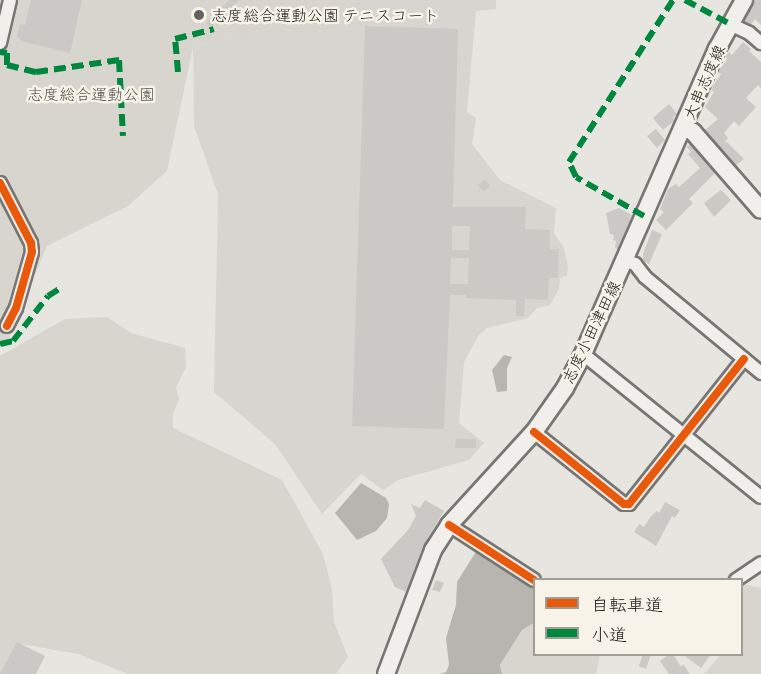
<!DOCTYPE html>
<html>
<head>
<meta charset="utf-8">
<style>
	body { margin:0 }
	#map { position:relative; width:761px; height:674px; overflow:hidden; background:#e6e5e0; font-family:Delius,"Klee One",sans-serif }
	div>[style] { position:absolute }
	.built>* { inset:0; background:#d7d5cf }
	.green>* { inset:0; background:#d8d5ce }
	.water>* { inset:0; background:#b7b5af }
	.building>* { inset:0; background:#cac9c5 }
	.roads { filter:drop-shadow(2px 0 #777674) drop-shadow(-2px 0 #777674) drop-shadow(0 2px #777674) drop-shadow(0 -2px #777674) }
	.minor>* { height:12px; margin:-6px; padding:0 6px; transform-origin:6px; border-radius:6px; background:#f0efeb }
	.major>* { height:16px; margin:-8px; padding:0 8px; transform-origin:8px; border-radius:8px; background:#f0efeb }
	.quiet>* { height:6px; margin-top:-3px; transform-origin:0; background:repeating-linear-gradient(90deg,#00873e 0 12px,transparent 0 18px) }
	.cycleway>* { height:8px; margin:-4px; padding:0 4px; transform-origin:4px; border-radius:4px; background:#e8590c }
	.dots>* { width:16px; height:16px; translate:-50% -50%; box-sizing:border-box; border:3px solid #f7f3e8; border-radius:50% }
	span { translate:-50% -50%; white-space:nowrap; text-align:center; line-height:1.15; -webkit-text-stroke:5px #f7f3e8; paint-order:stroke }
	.poi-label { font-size:16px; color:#1c1c1c }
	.left { translate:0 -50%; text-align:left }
	.street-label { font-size:16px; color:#1c1c1c }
	.park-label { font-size:16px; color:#51504d }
	.legend { position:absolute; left:533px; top:578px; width:210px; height:78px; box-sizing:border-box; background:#f7f3e8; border:2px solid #9f9d96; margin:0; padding:8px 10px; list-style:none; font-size:18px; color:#1c1c1c }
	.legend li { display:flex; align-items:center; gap:12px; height:30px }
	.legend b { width:30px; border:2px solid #9f9d96 }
</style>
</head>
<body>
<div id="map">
	<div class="built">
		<i style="clip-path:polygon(352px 0,496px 0,496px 9px,476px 11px,467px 112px,476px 118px,472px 144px,500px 180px,556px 208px,554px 233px,564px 248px,568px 267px,567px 276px,560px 278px,559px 289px,550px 305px,537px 308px,528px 318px,487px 328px,479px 335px,464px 362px,459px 423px,484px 443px,469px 460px,398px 480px,383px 490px,361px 474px,322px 514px,275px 444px,214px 392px,218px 194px,194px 126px,193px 47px,343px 9px)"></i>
	</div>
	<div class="green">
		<i style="clip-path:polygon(0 0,352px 0,343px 9px,193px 47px,167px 171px,128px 206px,47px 246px,8px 340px,0 347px)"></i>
		<i style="clip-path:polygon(107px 317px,131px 333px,185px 348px,186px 367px,176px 387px,179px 399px,173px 414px,173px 428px,282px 480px,323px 554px,332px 589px,334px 622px,348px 657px,336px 674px,128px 674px,78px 654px,21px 644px,0 674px,0 356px,65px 319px)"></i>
		<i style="clip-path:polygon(746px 585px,761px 588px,761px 674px,704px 674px,720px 655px,742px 654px,742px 588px)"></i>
		<i style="clip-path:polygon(534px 623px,534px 654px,600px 655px,596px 674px,502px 674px,500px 665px,522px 630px)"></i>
	</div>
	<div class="water">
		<i style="clip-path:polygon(504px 355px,512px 357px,507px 368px,507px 391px,497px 392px,492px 370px)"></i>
		<i style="clip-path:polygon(361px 483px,386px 498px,389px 504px,387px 518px,376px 531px,357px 540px,335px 513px)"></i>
		<i style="clip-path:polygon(477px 550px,534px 587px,534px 623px,522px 630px,500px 665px,502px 674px,440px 674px,446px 672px,449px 665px,446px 638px,456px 605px,457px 582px)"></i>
	</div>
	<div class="building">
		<i style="clip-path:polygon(31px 0,82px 0,70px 53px,21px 41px,17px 35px,20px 24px,25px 25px)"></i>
		<i style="clip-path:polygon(229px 0,239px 0,230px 9px,239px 19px,234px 25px,224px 15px,211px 27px,206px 23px)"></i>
		<i style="clip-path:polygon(755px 0,761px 0,761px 25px,755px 19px,751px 25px,744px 22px)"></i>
		<i style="clip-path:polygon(evenodd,365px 26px,458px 29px,453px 207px,526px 207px,525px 229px,550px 230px,550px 249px,559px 249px,558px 278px,549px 278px,548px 300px,525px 299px,524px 316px,516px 316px,516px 300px,466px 298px,466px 295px,450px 295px,444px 429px,352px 426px,365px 26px,452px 226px,470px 226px,469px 250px,452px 250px,452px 226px,365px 26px,451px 258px,469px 258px,468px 284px,450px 284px,451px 258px)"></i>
		<i style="clip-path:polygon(743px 42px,751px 49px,749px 51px,761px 62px,761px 88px,758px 85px,746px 98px,756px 107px,739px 126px,734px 121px,724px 133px,728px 138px,724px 143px,727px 142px,744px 159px,736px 165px,705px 130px,718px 119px,705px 107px,714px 92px,711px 89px,721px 74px,718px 72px,727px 60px,726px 55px,729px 52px,732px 55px)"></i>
		<i style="clip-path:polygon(669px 104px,677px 114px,673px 117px,674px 121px,663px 130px,653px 118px)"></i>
		<i style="clip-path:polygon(656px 129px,665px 140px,657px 148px,647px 136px)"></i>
		<i style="clip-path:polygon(690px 144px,715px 173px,689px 199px,693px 203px,666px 230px,656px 220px,664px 212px,660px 209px,668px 189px,676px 184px,679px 187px,700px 168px,688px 154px,691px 152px,687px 147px)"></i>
		<i style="clip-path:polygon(485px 180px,490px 186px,484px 192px,478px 185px)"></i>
		<i style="clip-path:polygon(721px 190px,731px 200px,714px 217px,704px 203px)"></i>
		<i style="clip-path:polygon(619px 208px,632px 215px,618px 249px,615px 248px,616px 241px,613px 240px,614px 235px,610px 234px,606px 213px)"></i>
		<i style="clip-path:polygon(652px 230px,662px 234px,649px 264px,643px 261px,643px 254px)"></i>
		<i style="clip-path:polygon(456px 439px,476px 439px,476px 448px,455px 448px)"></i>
		<i style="clip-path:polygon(425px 500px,444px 511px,423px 546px,406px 592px,395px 587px,381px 559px,408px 530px,416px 516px,411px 504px,420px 508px)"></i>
		<i style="clip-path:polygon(665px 502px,680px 510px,675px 518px,672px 516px,656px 546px,634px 532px,639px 524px,644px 527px,651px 516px,657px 511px,659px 513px)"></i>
		<i style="clip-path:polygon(436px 580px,444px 583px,440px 592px,432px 590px)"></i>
		<i style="clip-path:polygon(17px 642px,45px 656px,36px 674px,0 674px)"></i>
		<i style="clip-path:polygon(643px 654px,651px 654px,646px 669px,639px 666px)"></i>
		<i style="clip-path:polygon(670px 654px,673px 654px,681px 667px,683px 664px,690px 674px,669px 674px,660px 661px)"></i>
		<i style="clip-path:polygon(682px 654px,711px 654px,701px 668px)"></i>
	</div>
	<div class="roads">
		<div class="minor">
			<i style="left:732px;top:25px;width:19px;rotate:25deg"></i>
			<i style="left:749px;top:33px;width:16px;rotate:40deg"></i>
			<i style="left:0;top:43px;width:44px;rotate:-76.9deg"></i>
			<i style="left:0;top:183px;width:68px;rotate:62.7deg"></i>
			<i style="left:31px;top:243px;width:9px;rotate:84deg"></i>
			<i style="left:32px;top:252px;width:58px;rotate:105.9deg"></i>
			<i style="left:16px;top:308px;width:20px;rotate:117deg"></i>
			<i style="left:625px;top:260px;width:11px;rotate:22deg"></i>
			<i style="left:635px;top:264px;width:16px;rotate:52deg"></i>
			<i style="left:645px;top:277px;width:151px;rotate:39.6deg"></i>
			<i style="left:583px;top:354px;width:228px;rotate:38.8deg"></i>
			<i style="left:534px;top:432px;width:115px;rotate:38.7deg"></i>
			<i style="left:624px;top:504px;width:5px"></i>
			<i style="left:629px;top:504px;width:185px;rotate:-51.6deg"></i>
			<i style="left:449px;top:525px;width:101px;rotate:32.9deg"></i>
			<i style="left:736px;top:580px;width:30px;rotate:-34deg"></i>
		</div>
		<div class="major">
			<i style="left:684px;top:127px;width:10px;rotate:29deg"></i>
			<i style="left:693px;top:132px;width:103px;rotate:48.9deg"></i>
			<i style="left:386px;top:674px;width:133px;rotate:-69.2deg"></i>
			<i style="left:433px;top:550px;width:30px;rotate:-57deg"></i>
			<i style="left:449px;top:525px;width:126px;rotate:-47.6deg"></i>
			<i style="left:534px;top:432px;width:54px;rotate:-54.8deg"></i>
			<i style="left:565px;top:388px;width:38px;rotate:-62deg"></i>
			<i style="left:583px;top:354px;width:333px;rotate:-66.3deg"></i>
			<i style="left:717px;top:49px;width:56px;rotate:-61.1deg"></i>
		</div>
	</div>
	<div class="quiet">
		<i style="left:685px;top:0;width:53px;rotate:28deg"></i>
		<i style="left:0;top:52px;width:7px;rotate:8deg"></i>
		<i style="left:7px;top:53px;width:12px;rotate:90deg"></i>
		<i style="left:7px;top:65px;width:30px;rotate:14deg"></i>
		<i style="left:36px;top:72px;width:84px;rotate:-8.2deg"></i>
		<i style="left:119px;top:60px;width:76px;rotate:87deg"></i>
		<i style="left:178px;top:72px;width:33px;rotate:-95deg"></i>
		<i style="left:175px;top:39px;width:40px;rotate:-14.4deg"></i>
		<i style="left:644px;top:216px;width:78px;rotate:-150.2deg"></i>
		<i style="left:576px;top:177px;width:17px;rotate:-115deg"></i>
		<i style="left:569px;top:162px;width:193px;rotate:-57.3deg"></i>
		<i style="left:0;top:344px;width:13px;rotate:-13deg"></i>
		<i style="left:13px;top:341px;width:57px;rotate:-52.1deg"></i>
		<i style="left:48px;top:296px;width:15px;rotate:-32deg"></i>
	</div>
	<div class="cycleway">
		<i style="left:0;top:183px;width:68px;rotate:62.7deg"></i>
		<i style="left:31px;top:243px;width:9px;rotate:84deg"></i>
		<i style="left:32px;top:252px;width:58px;rotate:105.9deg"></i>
		<i style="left:16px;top:308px;width:20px;rotate:117deg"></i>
		<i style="left:534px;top:432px;width:115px;rotate:38.7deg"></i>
		<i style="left:624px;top:504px;width:5px"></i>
		<i style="left:629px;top:504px;width:185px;rotate:-51.6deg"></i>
		<i style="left:449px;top:525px;width:101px;rotate:32.9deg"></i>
	</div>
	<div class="dots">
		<i style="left:199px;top:15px;background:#636261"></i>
	</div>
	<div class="poi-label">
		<span class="left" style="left:211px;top:15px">志度総合運動公園 テニスコート</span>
	</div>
	<div class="street-label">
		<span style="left:704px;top:82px;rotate:-66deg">大串志度線</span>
		<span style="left:591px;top:332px;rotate:-64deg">志度小田津田線</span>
	</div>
	<div class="park-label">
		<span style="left:91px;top:94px">志度総合運動公園</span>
	</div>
	<ul class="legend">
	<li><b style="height:8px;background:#e8590c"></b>自転車道</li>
	<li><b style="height:8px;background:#00873e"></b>小道</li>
	</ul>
</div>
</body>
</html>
